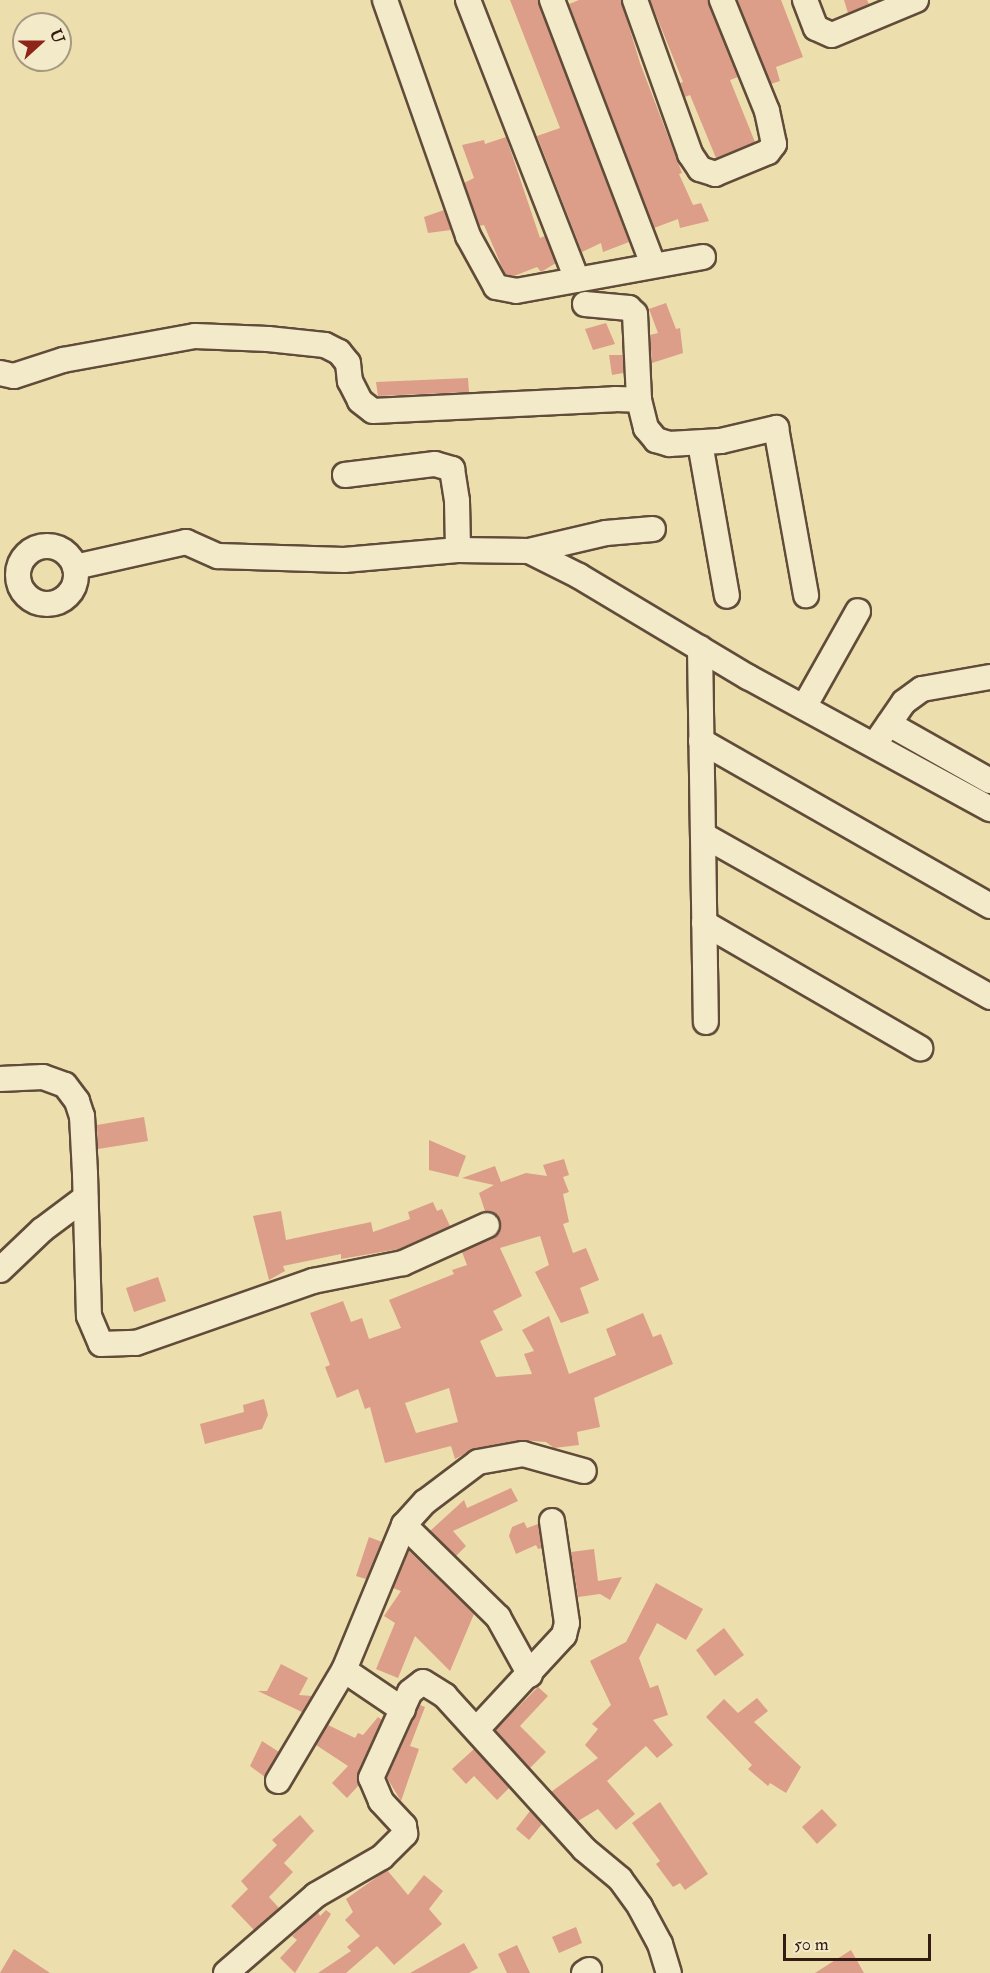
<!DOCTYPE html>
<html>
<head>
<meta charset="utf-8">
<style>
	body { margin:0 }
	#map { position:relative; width:990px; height:1973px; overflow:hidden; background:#ecdead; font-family:"IM FELL Double Pica",serif }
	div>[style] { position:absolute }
	.building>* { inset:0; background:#dc9e89 }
	.roads { filter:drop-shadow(2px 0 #614c3a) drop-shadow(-2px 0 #614c3a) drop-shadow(0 2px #614c3a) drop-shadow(0 -2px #614c3a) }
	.minor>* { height:24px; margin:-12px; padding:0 12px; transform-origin:12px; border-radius:12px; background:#f3eaca }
	.minor>.ring { margin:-12px; padding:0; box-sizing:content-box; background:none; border:24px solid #f3eaca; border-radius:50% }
	span { translate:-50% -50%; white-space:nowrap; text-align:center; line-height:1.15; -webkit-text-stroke:4.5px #f3eaca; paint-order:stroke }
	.north { position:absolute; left:12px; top:12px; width:60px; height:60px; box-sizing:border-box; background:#f3eaca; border:2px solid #a69881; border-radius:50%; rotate:69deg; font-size:16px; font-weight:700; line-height:24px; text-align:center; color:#331c13 }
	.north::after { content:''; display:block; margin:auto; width:21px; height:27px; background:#8f2418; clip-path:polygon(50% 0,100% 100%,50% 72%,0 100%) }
	.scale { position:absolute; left:783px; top:1934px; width:148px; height:27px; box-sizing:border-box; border:3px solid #331c13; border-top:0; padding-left:8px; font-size:18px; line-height:21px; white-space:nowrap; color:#331c13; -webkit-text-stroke:4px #f3eaca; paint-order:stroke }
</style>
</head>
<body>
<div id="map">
	<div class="building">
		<i style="clip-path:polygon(510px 0,538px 0,629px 242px,603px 252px,601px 243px,582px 252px,537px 136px,560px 128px)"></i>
		<i style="clip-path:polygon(579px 0,621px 0,640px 63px,682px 173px,679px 174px,693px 205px,701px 203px,709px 221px,680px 228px,678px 219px,654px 228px,569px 4px)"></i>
		<i style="clip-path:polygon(650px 0,708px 0,738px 77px,730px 80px,755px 142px,716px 158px,690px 95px,685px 97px,680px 83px,683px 82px)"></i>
		<i style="clip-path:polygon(737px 0,781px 0,803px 57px,776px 67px,780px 81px,771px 84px)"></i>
		<i style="clip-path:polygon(844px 0,867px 0,869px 4px,848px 13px)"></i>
		<i style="clip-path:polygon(506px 137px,540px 238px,545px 236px,556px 263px,541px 272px,537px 267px,514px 276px,505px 274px,484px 225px,479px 226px,464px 183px,474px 178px,462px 145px,484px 140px,485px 144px)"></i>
		<i style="clip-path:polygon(444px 210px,451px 230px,428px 233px,424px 217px)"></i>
		<i style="clip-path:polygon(666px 303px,676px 329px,680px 328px,683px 353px,652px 363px,650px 335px,658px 333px,649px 309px)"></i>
		<i style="clip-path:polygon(606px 323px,615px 344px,593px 350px,585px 329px)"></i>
		<i style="clip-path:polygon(609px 355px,623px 355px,623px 373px,612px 375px)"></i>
		<i style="clip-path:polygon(468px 378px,469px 392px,378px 396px,376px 382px)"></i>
		<i style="clip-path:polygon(144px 1117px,148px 1141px,98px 1149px,97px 1125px)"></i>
		<i style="clip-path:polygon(429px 1140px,466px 1156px,458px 1177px,429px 1170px)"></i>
		<i style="clip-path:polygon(evenodd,564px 1159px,569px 1175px,563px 1177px,569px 1192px,563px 1194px,569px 1222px,563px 1224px,573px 1253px,586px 1248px,599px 1280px,580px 1288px,589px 1313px,561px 1323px,535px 1272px,549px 1265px,540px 1236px,500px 1248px,522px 1296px,493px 1311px,503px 1330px,480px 1341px,496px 1377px,532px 1374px,524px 1354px,534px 1351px,522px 1330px,549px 1316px,569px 1374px,616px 1355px,606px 1329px,643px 1313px,653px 1337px,661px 1334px,673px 1364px,594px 1398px,600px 1427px,577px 1432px,579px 1445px,554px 1448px,546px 1442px,520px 1440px,476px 1448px,455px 1459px,451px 1446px,385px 1463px,370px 1407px,365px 1409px,358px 1389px,337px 1398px,325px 1367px,330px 1365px,310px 1313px,343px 1301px,351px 1322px,362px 1318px,369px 1339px,401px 1328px,389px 1300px,454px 1274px,452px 1270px,467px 1265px,462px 1252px,499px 1233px,500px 1219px,485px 1211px,479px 1193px,494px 1185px,462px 1178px,495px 1166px,501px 1182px,526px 1173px,547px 1176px,543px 1165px,564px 1159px,449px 1388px,458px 1422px,416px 1433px,405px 1403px,449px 1388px)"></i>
		<i style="clip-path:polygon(433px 1202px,437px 1211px,442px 1209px,450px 1226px,399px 1249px,341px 1259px,341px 1254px,283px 1266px,285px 1271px,269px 1280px,253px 1216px,281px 1211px,286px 1240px,371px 1222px,373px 1232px,410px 1219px,408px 1212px)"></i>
		<i style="clip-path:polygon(158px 1277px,166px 1301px,134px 1312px,126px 1288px)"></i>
		<i style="clip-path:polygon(264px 1399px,268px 1415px,262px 1429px,205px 1444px,200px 1424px,244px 1412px,243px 1405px)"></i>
		<i style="clip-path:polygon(511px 1488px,518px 1501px,453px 1531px,466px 1546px,456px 1556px,430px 1531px,464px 1500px,467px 1508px)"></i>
		<i style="clip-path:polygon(524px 1522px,527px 1528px,538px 1524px,542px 1548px,538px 1549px,536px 1545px,516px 1554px,509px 1536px,512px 1527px)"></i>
		<i style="clip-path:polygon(369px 1537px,382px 1542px,366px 1579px,356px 1576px)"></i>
		<i style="clip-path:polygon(594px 1549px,598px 1581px,622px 1577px,610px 1600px,600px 1594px,578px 1597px,571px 1552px)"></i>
		<i style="clip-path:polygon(409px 1551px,474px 1614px,450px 1671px,415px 1636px,398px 1678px,376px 1669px,395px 1623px,384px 1616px,401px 1591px,393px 1588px)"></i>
		<i style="clip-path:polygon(656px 1583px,703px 1609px,686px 1640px,657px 1623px,639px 1658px,650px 1688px,658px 1685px,668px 1715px,653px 1720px,673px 1745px,657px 1758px,646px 1746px,607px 1781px,635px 1814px,616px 1830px,598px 1809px,578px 1821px,551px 1792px,598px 1758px,585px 1745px,598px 1729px,592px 1724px,611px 1705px,590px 1661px,626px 1642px)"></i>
		<i style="clip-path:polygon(724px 1628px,744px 1655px,715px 1676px,696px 1650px)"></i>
		<i style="clip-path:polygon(281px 1664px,308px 1678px,299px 1695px,312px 1696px,302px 1712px,258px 1691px,267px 1691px)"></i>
		<i style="clip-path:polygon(538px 1687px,548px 1696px,520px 1726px,546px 1752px,530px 1768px,495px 1730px)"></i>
		<i style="clip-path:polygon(757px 1698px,768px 1711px,754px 1722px,801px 1767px,786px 1793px,770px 1783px,768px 1786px,748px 1769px,752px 1765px,706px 1717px,724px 1699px,738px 1713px)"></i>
		<i style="clip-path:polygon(420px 1705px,425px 1707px,410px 1746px,419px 1749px,401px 1801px,387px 1778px)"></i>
		<i style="clip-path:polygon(378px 1717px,382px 1720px,358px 1772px,359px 1785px,347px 1798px,332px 1783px,348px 1766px,316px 1745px,328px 1725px,355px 1738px,358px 1733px,363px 1735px)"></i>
		<i style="clip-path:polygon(262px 1741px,279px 1752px,265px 1777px,250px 1766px)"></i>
		<i style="clip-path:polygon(474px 1749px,509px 1788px,497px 1800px,474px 1776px,466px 1784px,452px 1769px)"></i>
		<i style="clip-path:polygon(660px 1802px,708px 1874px,685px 1890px,680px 1883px,673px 1887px,656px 1864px,660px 1861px,632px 1823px)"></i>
		<i style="clip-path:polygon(822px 1809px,837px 1825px,817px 1844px,802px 1827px)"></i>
		<i style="clip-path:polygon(530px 1811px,542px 1824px,529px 1840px,516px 1829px)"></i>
		<i style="clip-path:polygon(300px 1815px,314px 1831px,284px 1863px,293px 1872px,269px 1897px,279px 1908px,254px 1930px,231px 1906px,248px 1889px,241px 1881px,277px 1845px,272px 1840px)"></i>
		<i style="clip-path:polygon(387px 1870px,408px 1895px,424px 1875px,443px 1891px,429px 1909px,442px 1924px,394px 1965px,377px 1946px,346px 1973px,318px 1973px,351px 1951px,347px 1947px,360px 1936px,345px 1920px,353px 1912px,346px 1899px)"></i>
		<i style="clip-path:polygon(326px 1910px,331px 1914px,295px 1973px,280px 1958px,297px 1940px,292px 1936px,318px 1912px,320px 1916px)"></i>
		<i style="clip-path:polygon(576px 1927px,582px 1943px,559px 1953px,552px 1937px)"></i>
		<i style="clip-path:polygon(464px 1943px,478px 1968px,469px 1973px,410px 1973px)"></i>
		<i style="clip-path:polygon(517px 1945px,530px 1973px,507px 1973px,498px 1954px)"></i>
		<i style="clip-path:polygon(14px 1949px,50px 1973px,0 1973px)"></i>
		<i style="clip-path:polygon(851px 1950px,864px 1973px,815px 1973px)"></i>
	</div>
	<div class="roads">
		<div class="minor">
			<i style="left:385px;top:0;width:250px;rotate:70.6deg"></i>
			<i style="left:468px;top:236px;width:58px;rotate:61.2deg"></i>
			<i style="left:496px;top:287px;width:20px;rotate:11deg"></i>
			<i style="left:516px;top:291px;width:190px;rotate:-10.3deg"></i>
			<i style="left:468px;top:0;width:300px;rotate:68.7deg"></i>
			<i style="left:552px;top:0;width:284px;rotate:69.1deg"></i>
			<i style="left:635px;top:0;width:164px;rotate:70.3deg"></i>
			<i style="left:690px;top:154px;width:18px;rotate:56deg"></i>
			<i style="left:700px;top:169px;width:16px;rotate:18deg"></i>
			<i style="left:715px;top:174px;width:57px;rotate:-22.5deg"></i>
			<i style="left:768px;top:152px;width:10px;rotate:-53deg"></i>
			<i style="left:774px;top:144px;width:34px;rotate:-102deg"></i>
			<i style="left:767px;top:111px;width:120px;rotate:-112.1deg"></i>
			<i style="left:805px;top:0;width:30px;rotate:69deg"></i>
			<i style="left:816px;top:28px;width:17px;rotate:24deg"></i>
			<i style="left:832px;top:35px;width:91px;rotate:-22.6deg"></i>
			<i style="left:585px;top:304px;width:44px;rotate:5.2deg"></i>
			<i style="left:629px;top:308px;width:8px;rotate:45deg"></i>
			<i style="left:635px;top:314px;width:86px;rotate:87.3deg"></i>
			<i style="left:0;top:373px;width:14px;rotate:12deg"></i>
			<i style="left:14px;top:376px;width:52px;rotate:-18.1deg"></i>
			<i style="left:63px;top:360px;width:134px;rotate:-10.3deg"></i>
			<i style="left:195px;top:336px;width:73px;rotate:2.4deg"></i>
			<i style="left:268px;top:339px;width:57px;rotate:6deg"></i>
			<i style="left:325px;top:345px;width:16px;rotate:27deg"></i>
			<i style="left:339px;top:352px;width:14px;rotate:51deg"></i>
			<i style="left:348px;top:363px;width:18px;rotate:84deg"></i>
			<i style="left:350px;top:381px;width:22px;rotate:63deg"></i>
			<i style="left:360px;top:401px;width:16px;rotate:38deg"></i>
			<i style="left:373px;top:411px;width:242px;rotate:-2.8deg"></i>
			<i style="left:615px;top:399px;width:24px;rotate:2deg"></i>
			<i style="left:639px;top:400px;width:29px;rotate:76deg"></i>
			<i style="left:646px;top:428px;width:16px;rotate:50deg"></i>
			<i style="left:656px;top:440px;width:14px;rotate:17deg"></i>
			<i style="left:669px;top:444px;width:52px;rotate:-3.3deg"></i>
			<i style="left:721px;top:441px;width:57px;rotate:-13.3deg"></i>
			<i style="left:776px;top:428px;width:170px;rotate:79.8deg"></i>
			<i style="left:700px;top:443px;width:155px;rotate:80deg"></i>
			<i style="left:345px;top:475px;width:91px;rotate:-7deg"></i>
			<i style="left:435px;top:464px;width:18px;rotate:16deg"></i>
			<i style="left:452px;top:469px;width:32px;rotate:81deg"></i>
			<i style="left:457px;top:501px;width:49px;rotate:88.8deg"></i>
			<i class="ring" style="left:18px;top:546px;width:34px;height:34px"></i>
			<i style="left:529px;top:551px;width:79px;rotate:-13.2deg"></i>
			<i style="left:606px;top:533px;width:47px;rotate:-4.9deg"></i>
			<i style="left:75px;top:567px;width:114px;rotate:-12.7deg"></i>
			<i style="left:186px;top:542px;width:35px;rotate:24deg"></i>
			<i style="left:218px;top:556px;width:126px;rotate:1.8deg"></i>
			<i style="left:344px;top:560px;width:114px;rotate:-5deg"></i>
			<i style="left:458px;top:550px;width:71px;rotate:0.8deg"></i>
			<i style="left:529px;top:551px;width:56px;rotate:26.6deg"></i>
			<i style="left:579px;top:576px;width:197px;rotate:30.9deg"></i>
			<i style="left:748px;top:677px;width:276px;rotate:28.6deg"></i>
			<i style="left:700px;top:648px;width:374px;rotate:89.1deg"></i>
			<i style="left:804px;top:707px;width:110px;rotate:-60.6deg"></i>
			<i style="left:889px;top:724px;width:116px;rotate:29.4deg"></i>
			<i style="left:701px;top:741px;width:333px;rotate:29.7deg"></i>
			<i style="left:875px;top:744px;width:51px;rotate:-55.4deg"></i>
			<i style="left:904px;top:702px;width:22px;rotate:-36deg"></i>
			<i style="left:922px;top:689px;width:69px;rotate:-10deg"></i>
			<i style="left:703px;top:835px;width:330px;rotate:29.4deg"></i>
			<i style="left:704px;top:923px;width:250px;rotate:30.1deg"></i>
			<i style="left:0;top:1079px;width:43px;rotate:-2.7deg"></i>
			<i style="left:43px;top:1077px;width:23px;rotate:20deg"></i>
			<i style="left:65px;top:1085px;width:20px;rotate:53deg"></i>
			<i style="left:77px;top:1101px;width:16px;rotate:72deg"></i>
			<i style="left:82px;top:1116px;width:58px;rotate:87deg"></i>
			<i style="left:85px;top:1174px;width:142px;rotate:88.4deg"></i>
			<i style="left:89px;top:1316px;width:30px;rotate:67deg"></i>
			<i style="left:101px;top:1344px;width:35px;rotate:-2deg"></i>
			<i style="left:136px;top:1343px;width:188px;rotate:-19.3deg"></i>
			<i style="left:313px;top:1281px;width:92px;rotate:-11.3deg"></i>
			<i style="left:403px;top:1263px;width:92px;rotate:-24.3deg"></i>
			<i style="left:0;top:1270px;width:58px;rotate:-43.6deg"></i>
			<i style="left:42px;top:1230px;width:54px;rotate:-36.7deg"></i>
			<i style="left:404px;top:1525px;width:132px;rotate:44.4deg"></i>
			<i style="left:498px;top:1617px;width:66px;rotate:61.1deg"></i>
			<i style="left:344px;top:1670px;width:71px;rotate:34.1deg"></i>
			<i style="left:477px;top:1729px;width:128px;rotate:-47.2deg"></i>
			<i style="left:564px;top:1635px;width:12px;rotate:-76deg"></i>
			<i style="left:567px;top:1623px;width:103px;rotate:-98.4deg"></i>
			<i style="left:278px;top:1781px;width:129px;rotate:-59.3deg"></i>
			<i style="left:344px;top:1670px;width:157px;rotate:-67.5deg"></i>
			<i style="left:404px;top:1525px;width:31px;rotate:-48deg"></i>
			<i style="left:425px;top:1502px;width:66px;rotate:-37deg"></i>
			<i style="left:478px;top:1462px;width:46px;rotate:-10.1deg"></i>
			<i style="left:523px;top:1454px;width:63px;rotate:15.6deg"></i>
			<i style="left:226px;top:1973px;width:119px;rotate:-40.9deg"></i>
			<i style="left:316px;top:1895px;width:76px;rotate:-29.9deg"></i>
			<i style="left:382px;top:1857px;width:33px;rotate:-45deg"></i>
			<i style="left:405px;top:1834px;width:8px;rotate:-97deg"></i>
			<i style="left:404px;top:1826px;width:34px;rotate:-133deg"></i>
			<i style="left:381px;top:1801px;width:25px;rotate:-113deg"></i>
			<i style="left:371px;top:1778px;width:94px;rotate:-65.6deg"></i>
			<i style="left:410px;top:1692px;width:16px;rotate:-38deg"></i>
			<i style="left:423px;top:1682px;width:26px;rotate:32deg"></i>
			<i style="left:445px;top:1696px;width:207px;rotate:47.7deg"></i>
			<i style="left:584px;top:1849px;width:47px;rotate:39.8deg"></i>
			<i style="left:620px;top:1879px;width:34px;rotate:54deg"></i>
			<i style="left:640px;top:1907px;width:42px;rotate:61.6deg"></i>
			<i style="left:660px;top:1944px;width:30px;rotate:73deg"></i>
			<i style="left:584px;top:1973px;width:6px;rotate:-31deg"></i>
		</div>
	</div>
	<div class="north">U</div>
	<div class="scale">50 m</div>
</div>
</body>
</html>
